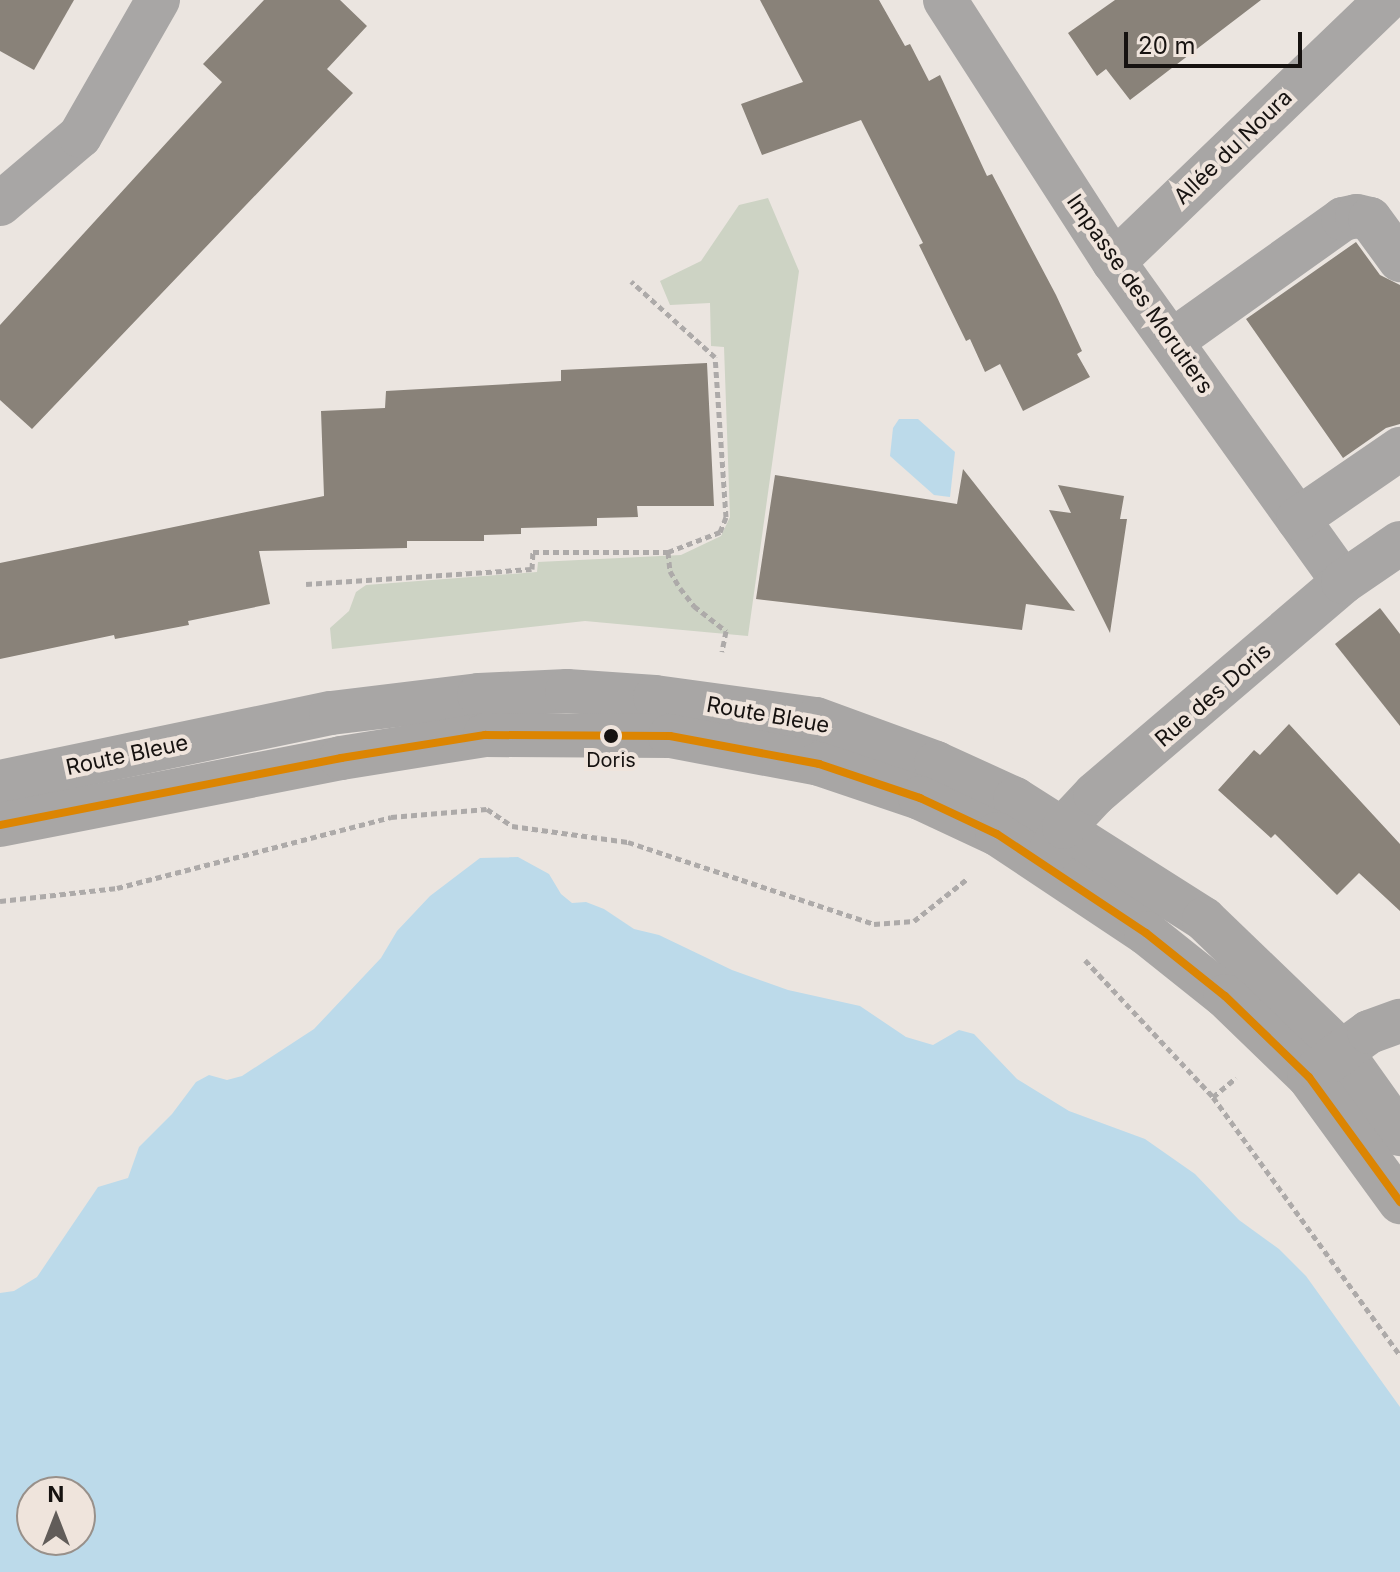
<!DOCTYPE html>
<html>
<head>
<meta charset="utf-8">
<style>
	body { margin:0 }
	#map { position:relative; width:1400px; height:1572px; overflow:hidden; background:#ebe5e0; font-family:Inter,sans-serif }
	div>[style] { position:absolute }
	.green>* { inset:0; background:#cdd3c4 }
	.water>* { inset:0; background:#bcdaea }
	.building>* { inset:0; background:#898279 }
	.path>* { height:5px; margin-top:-2.5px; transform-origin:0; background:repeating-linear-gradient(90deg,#adaaa9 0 6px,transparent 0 10px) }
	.minor>* { height:44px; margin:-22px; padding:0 22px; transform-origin:22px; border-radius:22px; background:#a8a6a5 }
	.bus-1>* { height:8px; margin:-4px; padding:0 4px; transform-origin:4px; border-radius:4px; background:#dc8502 }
	.dots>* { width:22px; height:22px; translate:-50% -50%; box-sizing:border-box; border:4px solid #efe4dc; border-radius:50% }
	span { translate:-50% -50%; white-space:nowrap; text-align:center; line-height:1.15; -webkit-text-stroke:8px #efe4dc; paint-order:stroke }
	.bus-label { font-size:20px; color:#161210 }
	.street-label { font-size:22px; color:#161210 }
	.north { position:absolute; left:16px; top:1476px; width:80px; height:80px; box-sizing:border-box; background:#efe4dc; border:2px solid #98908a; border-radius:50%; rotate:0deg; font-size:22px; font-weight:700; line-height:32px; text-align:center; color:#161210 }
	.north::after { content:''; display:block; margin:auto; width:28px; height:36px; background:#615c59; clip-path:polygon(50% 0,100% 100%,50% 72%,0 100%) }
	.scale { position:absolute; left:1124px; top:32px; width:178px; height:36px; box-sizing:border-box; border:4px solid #161210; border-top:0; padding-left:10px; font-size:24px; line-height:28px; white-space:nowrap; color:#161210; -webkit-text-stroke:6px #efe4dc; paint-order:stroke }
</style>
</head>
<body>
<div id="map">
	<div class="green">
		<i style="clip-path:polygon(768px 198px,799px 271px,748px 636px,585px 621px,332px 649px,330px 628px,349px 611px,356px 592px,366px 585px,537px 572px,538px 562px,681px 555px,721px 536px,730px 517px,724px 347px,711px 346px,710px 303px,670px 305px,660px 281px,701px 261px,739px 205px)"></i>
	</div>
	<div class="water">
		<i style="clip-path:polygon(899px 419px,918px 419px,955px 452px,950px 497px,934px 495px,890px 456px,893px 428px)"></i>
		<i style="clip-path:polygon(evenodd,518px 857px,549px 874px,561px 894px,572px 903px,586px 902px,604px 909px,634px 929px,659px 935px,732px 970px,788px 990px,860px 1006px,906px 1037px,933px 1045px,959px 1030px,974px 1034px,1017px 1079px,1069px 1111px,1145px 1139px,1195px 1174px,1239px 1220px,1279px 1249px,1306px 1276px,1400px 1407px,1400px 1572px,0 1572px,0 1293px,14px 1291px,37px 1277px,98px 1187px,128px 1178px,139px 1147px,172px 1114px,196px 1082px,209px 1075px,227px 1080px,242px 1076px,314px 1029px,381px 958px,397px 931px,430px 896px,480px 858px,518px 857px,32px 1492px,80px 1492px,80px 1540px,32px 1540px,32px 1492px)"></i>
	</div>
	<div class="building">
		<i style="clip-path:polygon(0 0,74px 0,34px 70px,0 51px)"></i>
		<i style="clip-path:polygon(264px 0,340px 0,367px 26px,327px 69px,353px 93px,32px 429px,0 400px,0 325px,222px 82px,203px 64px)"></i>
		<i style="clip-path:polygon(760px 0,879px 0,905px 46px,910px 44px,929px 81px,940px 75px,987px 176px,992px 174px,1056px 295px,1082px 351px,1077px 354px,1090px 377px,1023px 411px,1000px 364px,985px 372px,970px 339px,966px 341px,919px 245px,923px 243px,861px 120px,762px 155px,741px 104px,803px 82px)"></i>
		<i style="clip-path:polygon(1115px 0,1261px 0,1130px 100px,1106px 69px,1097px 76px,1068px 33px)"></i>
		<i style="clip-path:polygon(1356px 242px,1380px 275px,1400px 285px,1400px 424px,1386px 428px,1343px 458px,1246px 319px)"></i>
		<i style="clip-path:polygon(707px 363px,714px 506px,637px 506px,638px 517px,597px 518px,597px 526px,521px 528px,521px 534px,484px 535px,484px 541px,407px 541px,407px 548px,259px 551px,270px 604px,188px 621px,189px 625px,115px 639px,114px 635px,0 659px,0 563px,324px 496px,321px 411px,385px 408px,386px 391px,561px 381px,561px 370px)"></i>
		<i style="clip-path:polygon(963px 469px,1075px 611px,1026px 604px,1022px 630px,756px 599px,775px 475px,957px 504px)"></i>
		<i style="clip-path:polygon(1058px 485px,1124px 496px,1120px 519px,1127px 519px,1110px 633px,1049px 510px,1071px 513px)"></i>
		<i style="clip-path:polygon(1380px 608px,1400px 634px,1400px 726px,1335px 644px)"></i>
		<i style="clip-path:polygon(1289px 724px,1400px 844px,1400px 911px,1359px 873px,1337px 895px,1275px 834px,1271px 838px,1218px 790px,1254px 750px,1260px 755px)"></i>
	</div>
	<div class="path">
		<i style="left:668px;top:552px;width:19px;rotate:84deg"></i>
		<i style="left:670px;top:571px;width:20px;rotate:60deg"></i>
		<i style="left:680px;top:588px;width:23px;rotate:52deg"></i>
		<i style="left:694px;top:606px;width:41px;rotate:38deg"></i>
		<i style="left:726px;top:631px;width:21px;rotate:101deg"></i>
		<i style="left:306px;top:584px;width:226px;rotate:-3.8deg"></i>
		<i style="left:532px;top:569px;width:17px;rotate:-87deg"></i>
		<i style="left:533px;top:552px;width:135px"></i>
		<i style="left:668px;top:552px;width:56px;rotate:-21deg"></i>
		<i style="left:720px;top:532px;width:16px;rotate:-68deg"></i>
		<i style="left:726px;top:517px;width:160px;rotate:-93.9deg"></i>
		<i style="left:715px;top:357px;width:113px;rotate:-137.9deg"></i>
		<i style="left:0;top:901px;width:118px;rotate:-6.3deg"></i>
		<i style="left:117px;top:888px;width:283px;rotate:-14.5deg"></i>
		<i style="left:391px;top:817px;width:96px;rotate:-4.8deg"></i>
		<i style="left:487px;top:809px;width:30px;rotate:34deg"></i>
		<i style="left:512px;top:826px;width:117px;rotate:7.9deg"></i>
		<i style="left:628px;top:842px;width:259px;rotate:18.4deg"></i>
		<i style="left:874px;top:924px;width:40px;rotate:-4.3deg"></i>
		<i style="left:914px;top:921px;width:68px;rotate:-38.4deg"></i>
		<i style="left:1085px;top:960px;width:187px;rotate:46.9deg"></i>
		<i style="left:1213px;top:1097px;width:319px;rotate:54.1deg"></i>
		<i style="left:1213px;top:1097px;width:30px;rotate:-40deg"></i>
	</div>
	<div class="minor">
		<i style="left:945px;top:0;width:312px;rotate:57.2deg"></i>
		<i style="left:1114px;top:262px;width:393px;rotate:54.4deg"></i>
		<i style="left:0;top:204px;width:105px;rotate:-40.4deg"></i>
		<i style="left:80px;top:136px;width:157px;rotate:-60.2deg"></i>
		<i style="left:1114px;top:262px;width:378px;rotate:-43.9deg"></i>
		<i style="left:1172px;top:341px;width:210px;rotate:-35.5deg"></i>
		<i style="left:1343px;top:219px;width:14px;rotate:-12deg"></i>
		<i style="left:1357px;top:216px;width:13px;rotate:13deg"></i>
		<i style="left:1370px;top:219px;width:51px;rotate:53.8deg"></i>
		<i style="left:1298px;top:519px;width:124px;rotate:-34.5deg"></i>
		<i style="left:0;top:782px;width:338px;rotate:-11.8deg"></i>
		<i style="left:331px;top:713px;width:149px;rotate:-6.9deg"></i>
		<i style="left:479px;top:695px;width:88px;rotate:-2.6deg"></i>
		<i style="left:567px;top:691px;width:88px;rotate:3.9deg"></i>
		<i style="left:655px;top:697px;width:162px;rotate:7.8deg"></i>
		<i style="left:816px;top:719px;width:128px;rotate:20.1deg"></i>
		<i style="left:936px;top:763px;width:87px;rotate:24.5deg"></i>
		<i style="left:1015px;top:799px;width:224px;rotate:32.4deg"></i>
		<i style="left:1204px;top:919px;width:190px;rotate:43.9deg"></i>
		<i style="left:1341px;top:1051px;width:102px;rotate:54.6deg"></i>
		<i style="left:0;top:825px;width:348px;rotate:-11.1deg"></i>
		<i style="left:341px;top:758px;width:146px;rotate:-9.1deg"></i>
		<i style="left:485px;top:735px;width:185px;rotate:0.3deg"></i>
		<i style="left:670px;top:736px;width:152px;rotate:10.6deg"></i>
		<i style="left:819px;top:764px;width:107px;rotate:18.6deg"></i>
		<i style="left:920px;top:798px;width:85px;rotate:25.1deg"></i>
		<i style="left:997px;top:834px;width:179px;rotate:33.6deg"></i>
		<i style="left:1146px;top:933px;width:101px;rotate:38.6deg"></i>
		<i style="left:1225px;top:996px;width:117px;rotate:44deg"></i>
		<i style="left:1309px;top:1077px;width:155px;rotate:53.9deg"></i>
		<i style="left:1051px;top:850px;width:26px;rotate:-61deg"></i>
		<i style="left:1064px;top:827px;width:45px;rotate:-46.8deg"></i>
		<i style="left:1095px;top:794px;width:326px;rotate:-40.5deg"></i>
		<i style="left:1343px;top:582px;width:69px;rotate:-34.4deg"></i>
		<i style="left:1317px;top:1070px;width:64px;rotate:-36.2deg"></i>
		<i style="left:1369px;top:1032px;width:33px;rotate:-20deg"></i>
	</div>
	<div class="bus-1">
		<i style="left:0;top:825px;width:348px;rotate:-11.1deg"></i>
		<i style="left:341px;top:758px;width:146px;rotate:-9.1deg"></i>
		<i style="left:485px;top:735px;width:185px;rotate:0.3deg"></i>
		<i style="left:670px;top:736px;width:152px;rotate:10.6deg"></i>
		<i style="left:819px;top:764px;width:107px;rotate:18.6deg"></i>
		<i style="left:920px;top:798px;width:85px;rotate:25.1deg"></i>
		<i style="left:997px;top:834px;width:179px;rotate:33.6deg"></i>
		<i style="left:1146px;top:933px;width:101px;rotate:38.6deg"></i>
		<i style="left:1225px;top:996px;width:117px;rotate:44deg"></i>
		<i style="left:1309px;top:1077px;width:155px;rotate:53.9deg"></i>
	</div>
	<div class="dots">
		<i style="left:611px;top:736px;background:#161210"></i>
	</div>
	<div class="bus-label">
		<span style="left:611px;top:760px">Doris</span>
	</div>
	<div class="street-label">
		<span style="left:1233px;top:147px;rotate:-44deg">Allée du Noura</span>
		<span style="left:1140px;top:294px;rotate:55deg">Impasse des Morutiers</span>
		<span style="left:1213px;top:695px;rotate:-41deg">Rue des Doris</span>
		<span style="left:768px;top:715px;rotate:10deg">Route Bleue</span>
		<span style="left:127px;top:755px;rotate:-12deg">Route Bleue</span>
	</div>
	<div class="north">N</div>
	<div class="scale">20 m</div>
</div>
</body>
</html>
